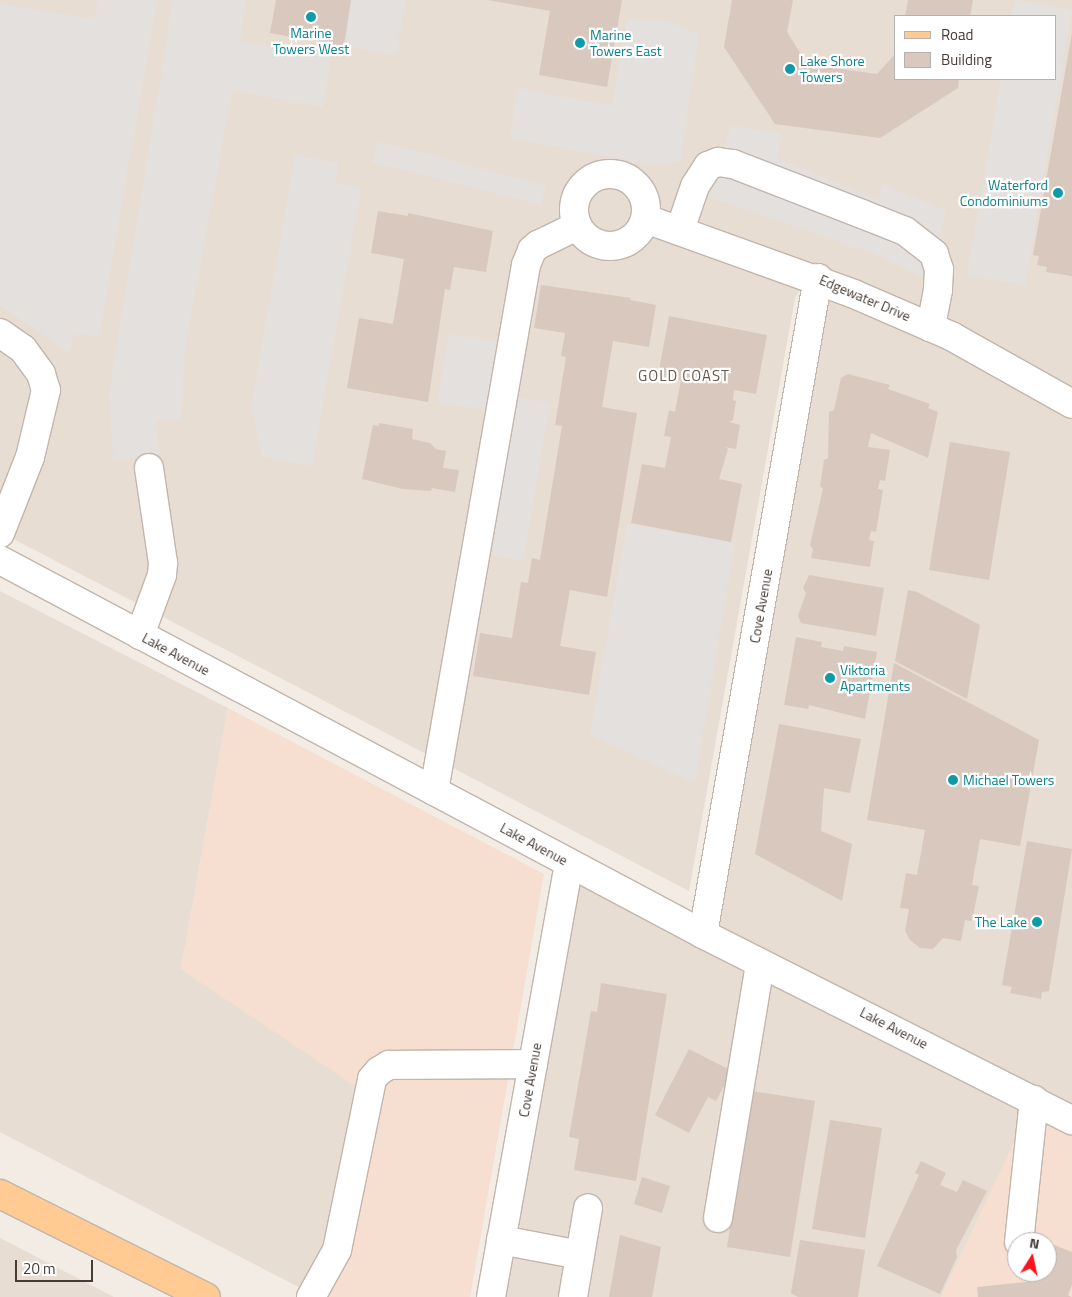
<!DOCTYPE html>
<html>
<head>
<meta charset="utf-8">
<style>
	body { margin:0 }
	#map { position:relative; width:1072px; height:1297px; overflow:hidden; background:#f3ece5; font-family:"Titillium Web",sans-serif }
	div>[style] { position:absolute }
	.residential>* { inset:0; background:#e7ddd3 }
	.commercial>* { inset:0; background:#f6ded0 }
	.parking>* { inset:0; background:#e4e0de }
	.building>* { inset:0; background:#d8c8be }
	.roads { filter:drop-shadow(1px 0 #c2b5ab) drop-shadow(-1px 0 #c2b5ab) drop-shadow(0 1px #c2b5ab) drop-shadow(0 -1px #c2b5ab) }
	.minor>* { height:28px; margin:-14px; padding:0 14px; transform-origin:14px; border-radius:14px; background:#fff }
	.minor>.ring { margin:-14px; padding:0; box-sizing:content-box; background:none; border:28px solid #fff; border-radius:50% }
	.major>* { height:28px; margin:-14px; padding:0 14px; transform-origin:14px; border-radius:14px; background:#ffcb93 }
	.dots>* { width:14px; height:14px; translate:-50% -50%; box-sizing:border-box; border:2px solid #fff; border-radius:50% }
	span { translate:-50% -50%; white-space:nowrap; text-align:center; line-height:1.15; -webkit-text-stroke:4.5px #fff; paint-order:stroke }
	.culture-label { font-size:14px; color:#0d838f }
	.left { translate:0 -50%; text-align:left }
	.right { translate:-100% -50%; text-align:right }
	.street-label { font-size:14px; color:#463c35 }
	.neighbourhood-label { font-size:15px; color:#69574c; letter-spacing:1px }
	.legend { position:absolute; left:894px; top:15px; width:162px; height:65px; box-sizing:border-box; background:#fff; border:1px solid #b5b1ae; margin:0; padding:6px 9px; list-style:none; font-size:15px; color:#463c35 }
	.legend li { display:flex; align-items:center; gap:10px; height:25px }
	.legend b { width:25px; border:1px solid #b5b1ae }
	.north { position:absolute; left:1007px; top:1232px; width:50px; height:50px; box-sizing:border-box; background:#fff; border:1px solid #b5b1ae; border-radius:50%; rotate:10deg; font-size:14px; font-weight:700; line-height:20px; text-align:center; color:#463c35 }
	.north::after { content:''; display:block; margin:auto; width:18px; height:22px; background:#ff111c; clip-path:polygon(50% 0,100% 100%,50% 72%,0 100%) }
	.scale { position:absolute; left:15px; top:1260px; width:78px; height:22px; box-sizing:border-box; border:2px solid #463c35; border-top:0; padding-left:6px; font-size:15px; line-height:18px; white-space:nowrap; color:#463c35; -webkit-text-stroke:4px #fff; paint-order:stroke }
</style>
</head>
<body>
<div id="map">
	<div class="residential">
		<i style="clip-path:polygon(evenodd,0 0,1072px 0,1072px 399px,810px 271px,795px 298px,689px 891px,0 532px,0 0,896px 16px,1056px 16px,1056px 79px,896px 79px,896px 16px)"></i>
		<i style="clip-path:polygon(818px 278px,1072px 404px,1072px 1120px,1034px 1101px,941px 1297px,491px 1297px,569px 863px,703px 934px)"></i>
		<i style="clip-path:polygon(0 591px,228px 708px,181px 969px,356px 1086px,328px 1247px,308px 1292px,0 1132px)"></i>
		<i style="clip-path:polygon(0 1238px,114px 1297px,0 1297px)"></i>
	</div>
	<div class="commercial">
		<i style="clip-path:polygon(228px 708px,544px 874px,470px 1297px,318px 1297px,355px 1086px,181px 969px)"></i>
		<i style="clip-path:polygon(evenodd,1034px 1100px,1072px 1120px,1072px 1297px,941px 1297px,1034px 1100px,1017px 1242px,1047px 1242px,1047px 1272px,1017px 1272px,1017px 1242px)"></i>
	</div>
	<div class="parking">
		<i style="clip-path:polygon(98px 0,157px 0,99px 337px,74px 333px,69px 353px,0 305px,0 4px,94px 19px)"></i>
		<i style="clip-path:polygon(173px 0,246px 0,240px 42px,331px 57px,323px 107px,232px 91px,185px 348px,181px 419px,155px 420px,160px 455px,113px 460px,109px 394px)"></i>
		<i style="clip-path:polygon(351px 0,406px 0,396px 55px,344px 46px)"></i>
		<i style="clip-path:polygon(1014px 0,1072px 10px,1025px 285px,967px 275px,1001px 79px,1056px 79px,1056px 16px,1012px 16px)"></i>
		<i style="clip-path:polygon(627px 20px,666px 21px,699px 34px,680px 162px,648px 164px,510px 138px,517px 88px,612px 106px)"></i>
		<i style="clip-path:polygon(731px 125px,781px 134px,777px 158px,878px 200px,883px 184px,946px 211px,928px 280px,874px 253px,709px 197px)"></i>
		<i style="clip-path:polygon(378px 141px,546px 186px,541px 205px,372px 162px)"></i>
		<i style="clip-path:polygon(295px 155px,339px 163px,335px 183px,361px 188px,312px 466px,262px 457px,251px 407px)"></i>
		<i style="clip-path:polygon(449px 334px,502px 343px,494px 393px,550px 403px,523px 561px,466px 551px,490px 411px,438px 402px)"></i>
		<i style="clip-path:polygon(627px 524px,735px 543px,695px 783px,590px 735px)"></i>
	</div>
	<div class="building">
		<i style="clip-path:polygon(276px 0,351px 0,344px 46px,270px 33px)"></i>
		<i style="clip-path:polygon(488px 0,622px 0,607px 87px,539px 75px,550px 11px)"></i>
		<i style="clip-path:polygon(732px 0,793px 0,787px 32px,807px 64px,877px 74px,896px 53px,896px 79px,959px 79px,958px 88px,880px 138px,775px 124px,724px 47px)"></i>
		<i style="clip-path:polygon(908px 0,973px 0,970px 16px,905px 16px)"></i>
		<i style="clip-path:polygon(1072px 33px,1072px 276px,1046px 272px,1047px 267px,1037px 265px,1039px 256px,1033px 255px)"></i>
		<i style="clip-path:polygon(378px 211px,408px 216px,408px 213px,493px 231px,486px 272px,454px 267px,450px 290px,445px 289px,428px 402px,347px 388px,359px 318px,393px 324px,404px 259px,371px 253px)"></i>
		<i style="clip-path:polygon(541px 285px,631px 298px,630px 300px,656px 305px,649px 347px,613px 341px,602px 407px,637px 413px,607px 597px,570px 590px,560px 646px,596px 652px,589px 695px,473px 676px,480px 633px,512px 638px,521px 582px,528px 583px,532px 558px,540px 560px,562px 426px,555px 425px,566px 357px,561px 356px,565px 333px,534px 328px)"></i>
		<i style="clip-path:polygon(669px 316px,767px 335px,756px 394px,734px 390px,733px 400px,736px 401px,733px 420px,729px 422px,740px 425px,736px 449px,725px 447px,728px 449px,719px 479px,742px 484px,731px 542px,631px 523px,642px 464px,665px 468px,671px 437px,664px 436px,669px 410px,675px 412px,681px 380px,658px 376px)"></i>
		<i style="clip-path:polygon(848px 374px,890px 385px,888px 389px,930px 404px,928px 408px,938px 412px,928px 458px,871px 433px,868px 447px,890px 450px,885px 481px,880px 480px,878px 489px,883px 490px,876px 532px,871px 531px,869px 540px,874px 541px,870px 567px,811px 558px,813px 549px,810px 545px,823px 489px,820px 486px,824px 460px,828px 458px,829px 412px,834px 410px,841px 378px)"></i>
		<i style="clip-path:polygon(379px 423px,413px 429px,412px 439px,430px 443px,436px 449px,446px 451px,443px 468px,459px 470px,455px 492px,432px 488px,431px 491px,403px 489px,362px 479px,373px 425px,379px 426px)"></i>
		<i style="clip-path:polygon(950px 442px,1010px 452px,989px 580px,929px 570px)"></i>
		<i style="clip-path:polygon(809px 575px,884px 588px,876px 636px,801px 623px,798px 616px,806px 593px,803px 588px)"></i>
		<i style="clip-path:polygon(908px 590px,917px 592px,980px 625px,967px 699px,895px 661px)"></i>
		<i style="clip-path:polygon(796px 637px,822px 642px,821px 647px,843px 651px,844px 646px,877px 652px,865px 719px,809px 705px,808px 709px,784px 705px)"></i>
		<i style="clip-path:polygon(894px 663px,1039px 740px,1020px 846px,980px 839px,972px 885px,979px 886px,972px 921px,965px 920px,961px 941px,943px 938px,933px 949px,920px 948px,910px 940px,905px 931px,909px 909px,900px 908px,906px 873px,917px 875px,925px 830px,867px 820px)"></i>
		<i style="clip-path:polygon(779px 724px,861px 739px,850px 793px,824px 788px,821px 831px,852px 844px,842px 901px,755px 854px)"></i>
		<i style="clip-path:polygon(1027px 841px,1072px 849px,1049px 991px,1042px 992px,1041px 999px,1010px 993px,1012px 987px,1002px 985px)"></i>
		<i style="clip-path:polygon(601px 983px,667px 994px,636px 1181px,574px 1170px,579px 1139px,569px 1137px,591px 1011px,597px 1012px)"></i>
		<i style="clip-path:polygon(689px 1049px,732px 1071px,716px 1101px,708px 1097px,689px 1133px,655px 1115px)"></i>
		<i style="clip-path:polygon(752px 1091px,815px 1101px,790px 1257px,727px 1247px)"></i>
		<i style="clip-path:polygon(830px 1120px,882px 1128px,865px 1238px,812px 1229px)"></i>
		<i style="clip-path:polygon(921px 1161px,946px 1173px,940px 1185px,957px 1192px,963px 1180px,987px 1191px,956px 1250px,957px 1257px,940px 1294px,877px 1266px,919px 1175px,915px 1173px)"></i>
		<i style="clip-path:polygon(642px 1177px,670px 1186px,662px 1213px,634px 1204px)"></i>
		<i style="clip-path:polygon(620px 1235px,661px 1247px,652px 1297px,609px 1297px)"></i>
		<i style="clip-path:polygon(800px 1240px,865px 1250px,858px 1297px,798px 1297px,791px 1293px)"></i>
		<i style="clip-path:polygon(1049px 1243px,1072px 1252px,1072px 1285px,1068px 1295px,1071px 1297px,978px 1297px,977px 1287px,1035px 1281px,1038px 1272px,1047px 1272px)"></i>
	</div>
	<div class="roads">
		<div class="minor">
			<i class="ring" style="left:574px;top:174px;width:44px;height:44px"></i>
			<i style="left:646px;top:219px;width:221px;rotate:19.8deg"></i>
			<i style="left:854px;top:294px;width:106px;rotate:23.4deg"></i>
			<i style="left:951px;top:336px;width:139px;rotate:29.3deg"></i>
			<i style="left:680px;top:230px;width:46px;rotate:-71.2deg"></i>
			<i style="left:695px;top:186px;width:24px;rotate:-57deg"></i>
			<i style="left:708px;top:166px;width:11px;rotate:-22deg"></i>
			<i style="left:718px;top:162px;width:15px;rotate:8deg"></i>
			<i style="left:733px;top:164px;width:138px;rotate:21.2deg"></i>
			<i style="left:862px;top:214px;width:46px;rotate:21.6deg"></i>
			<i style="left:905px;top:231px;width:37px;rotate:38deg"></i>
			<i style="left:934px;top:254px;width:16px;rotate:72deg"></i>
			<i style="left:939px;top:269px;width:21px;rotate:93deg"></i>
			<i style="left:938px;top:290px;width:38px;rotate:101deg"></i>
			<i style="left:0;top:333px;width:28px;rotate:35deg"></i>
			<i style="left:23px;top:349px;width:31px;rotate:54deg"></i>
			<i style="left:41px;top:374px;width:17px;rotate:73deg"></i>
			<i style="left:46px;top:390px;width:69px;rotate:103.4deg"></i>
			<i style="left:30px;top:457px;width:82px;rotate:111.5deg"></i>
			<i style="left:0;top:560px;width:796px;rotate:28.01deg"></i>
			<i style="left:703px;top:934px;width:413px;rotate:26.8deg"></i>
			<i style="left:140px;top:635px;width:64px;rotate:-69.9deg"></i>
			<i style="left:162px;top:575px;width:12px;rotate:-85deg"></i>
			<i style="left:163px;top:563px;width:96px;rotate:-98.4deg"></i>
			<i style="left:434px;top:791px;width:534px;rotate:-80.08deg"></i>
			<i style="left:526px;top:265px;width:16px;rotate:-68deg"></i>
			<i style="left:532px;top:250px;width:8px;rotate:-40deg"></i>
			<i style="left:538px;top:245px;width:43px;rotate:-26deg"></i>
			<i style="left:703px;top:934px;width:666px;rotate:-80.06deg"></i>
			<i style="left:718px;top:1218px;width:258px;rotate:-80.6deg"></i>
			<i style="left:501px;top:1240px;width:80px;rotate:10.8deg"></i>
			<i style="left:1019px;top:1242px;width:143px;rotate:-84deg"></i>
			<i style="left:311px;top:1297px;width:54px;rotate:-61deg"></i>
			<i style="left:337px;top:1250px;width:175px;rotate:-78.4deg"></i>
			<i style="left:372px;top:1079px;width:11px;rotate:-49deg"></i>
			<i style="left:379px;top:1071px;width:12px;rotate:-31deg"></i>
			<i style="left:389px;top:1065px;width:144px;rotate:-0.4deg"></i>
			<i style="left:491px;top:1297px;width:441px;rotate:-79.8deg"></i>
			<i style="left:573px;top:1297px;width:90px;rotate:-80.4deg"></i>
		</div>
		<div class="major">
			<i style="left:0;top:1194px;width:230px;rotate:26.6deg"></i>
		</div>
	</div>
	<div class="dots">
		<i style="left:311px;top:17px;background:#0f9aa8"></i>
		<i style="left:580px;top:43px;background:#0f9aa8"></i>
		<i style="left:790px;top:69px;background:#0f9aa8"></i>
		<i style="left:1058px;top:193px;background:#0f9aa8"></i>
		<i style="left:830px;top:678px;background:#0f9aa8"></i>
		<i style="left:953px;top:780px;background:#0f9aa8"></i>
		<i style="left:1037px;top:922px;background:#0f9aa8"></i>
	</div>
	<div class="culture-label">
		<span style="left:311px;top:41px">Marine<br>Towers West</span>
		<span class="left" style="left:590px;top:43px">Marine<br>Towers East</span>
		<span class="left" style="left:800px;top:69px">Lake Shore<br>Towers</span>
		<span class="right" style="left:1048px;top:193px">Waterford<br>Condominiums</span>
		<span class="left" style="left:840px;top:678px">Viktoria<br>Apartments</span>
		<span class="left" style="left:963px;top:780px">Michael Towers</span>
		<span class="right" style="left:1027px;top:922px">The Lake</span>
	</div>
	<div class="street-label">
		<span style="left:865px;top:298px;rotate:23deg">Edgewater Drive</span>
		<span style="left:761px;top:606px;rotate:-80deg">Cove Avenue</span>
		<span style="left:176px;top:654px;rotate:28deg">Lake Avenue</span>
		<span style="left:534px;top:844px;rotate:28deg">Lake Avenue</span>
		<span style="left:894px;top:1028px;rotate:27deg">Lake Avenue</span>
		<span style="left:530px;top:1080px;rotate:-80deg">Cove Avenue</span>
	</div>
	<div class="neighbourhood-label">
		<span style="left:684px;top:376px">GOLD COAST</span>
	</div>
	<ul class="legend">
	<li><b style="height:6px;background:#ffcb93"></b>Road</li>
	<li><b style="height:14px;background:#d8c8be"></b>Building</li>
	</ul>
	<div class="north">N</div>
	<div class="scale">20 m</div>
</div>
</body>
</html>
